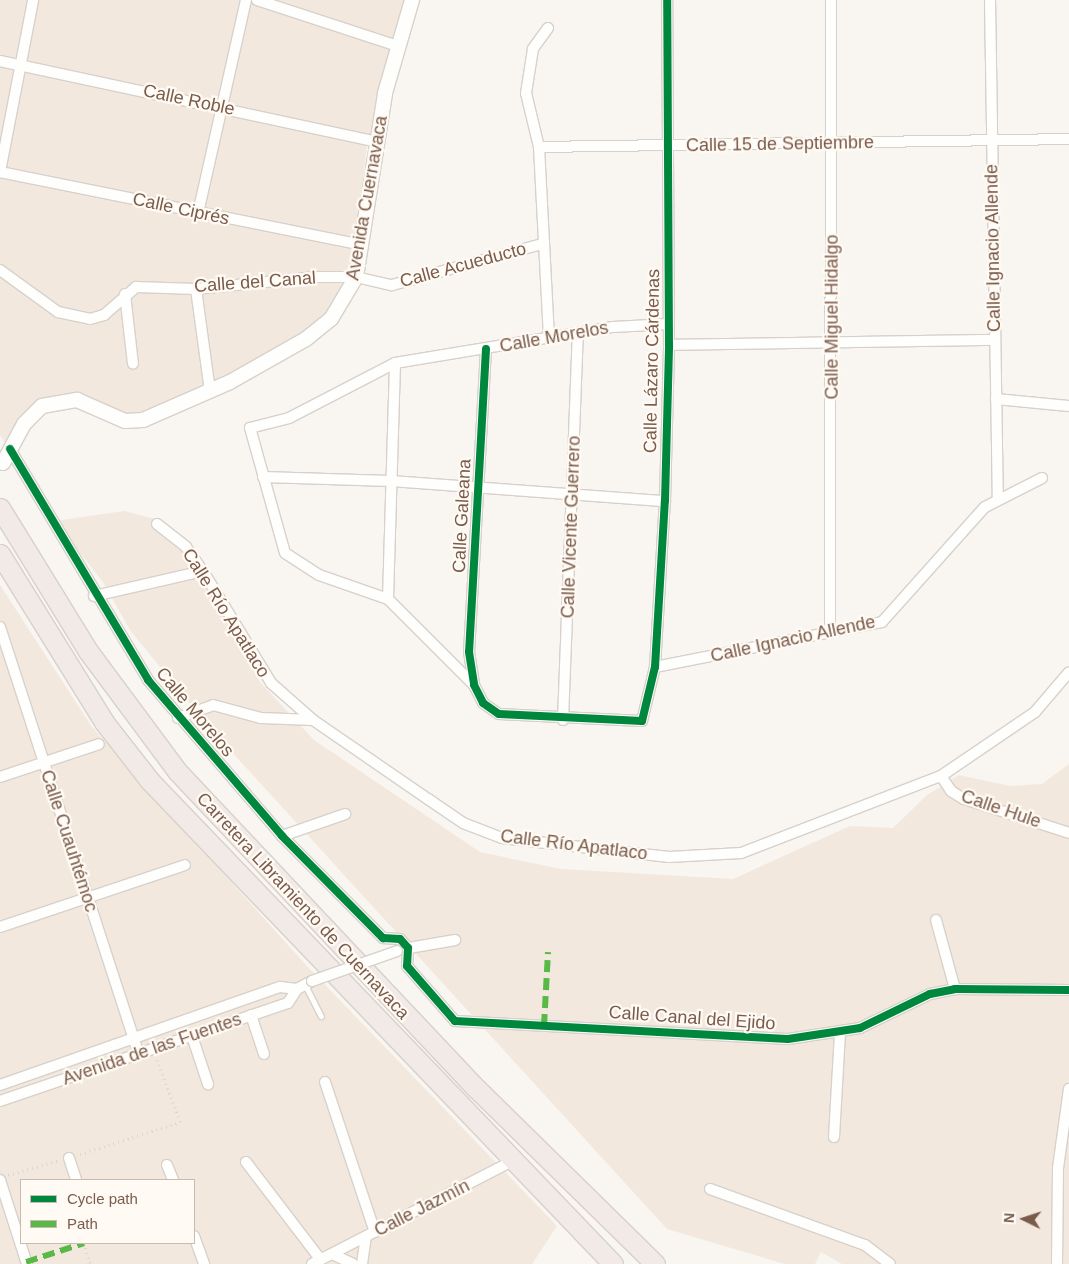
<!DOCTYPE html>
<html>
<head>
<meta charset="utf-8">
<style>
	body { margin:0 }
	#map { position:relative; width:1069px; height:1264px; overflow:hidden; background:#f9f5f0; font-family:Arial,sans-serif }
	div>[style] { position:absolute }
	.residential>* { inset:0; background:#f2e8de }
	.path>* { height:2.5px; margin-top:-1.25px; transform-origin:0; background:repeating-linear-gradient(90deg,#dcd5d0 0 1px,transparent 0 5px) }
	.roads { filter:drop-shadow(1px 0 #d7d1cb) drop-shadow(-1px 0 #d7d1cb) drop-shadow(0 1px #d7d1cb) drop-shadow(0 -1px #d7d1cb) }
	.lane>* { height:5px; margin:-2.5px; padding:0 2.5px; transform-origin:2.5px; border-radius:2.5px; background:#fefefd }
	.street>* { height:10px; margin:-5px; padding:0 5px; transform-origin:5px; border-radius:5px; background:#fefefd }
	.secondary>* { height:14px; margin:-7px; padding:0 7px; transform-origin:7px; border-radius:7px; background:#fefefd }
	.highway>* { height:19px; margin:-9.5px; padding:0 9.5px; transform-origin:9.5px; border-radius:9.5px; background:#f2eae7 }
	.bridges { filter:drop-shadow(1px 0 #d7d1cb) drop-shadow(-1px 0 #d7d1cb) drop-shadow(0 1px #d7d1cb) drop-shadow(0 -1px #d7d1cb) }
	.street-bridge>* { height:10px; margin:-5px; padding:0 5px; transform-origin:5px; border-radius:5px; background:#fefefd }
	.quiet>* { height:6px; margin-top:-3px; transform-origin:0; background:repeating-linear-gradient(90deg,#58b947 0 12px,transparent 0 18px) }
	.cycleway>* { height:8px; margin:-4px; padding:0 4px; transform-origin:4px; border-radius:4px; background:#00873e }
	span { translate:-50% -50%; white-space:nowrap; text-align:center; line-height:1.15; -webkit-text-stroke:4.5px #fffaf3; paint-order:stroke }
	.street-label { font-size:18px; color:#7a5c4d }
	.legend { position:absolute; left:20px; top:1179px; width:175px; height:65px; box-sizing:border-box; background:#fffaf3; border:1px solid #cabbb1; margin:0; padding:6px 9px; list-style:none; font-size:15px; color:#7a5c4d }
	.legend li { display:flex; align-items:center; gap:10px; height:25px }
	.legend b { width:25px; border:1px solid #cabbb1 }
	.north { position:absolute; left:999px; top:1194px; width:50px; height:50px; -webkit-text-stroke:4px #fffaf3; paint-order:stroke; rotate:274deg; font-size:14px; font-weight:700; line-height:20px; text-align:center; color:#7a5c4d }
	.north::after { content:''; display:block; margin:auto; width:18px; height:22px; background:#7a5c4d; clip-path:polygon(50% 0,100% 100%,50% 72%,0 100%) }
</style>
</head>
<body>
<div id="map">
	<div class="residential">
		<i style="clip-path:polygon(0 0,405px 0,367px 145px,352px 276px,325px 328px,136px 417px,93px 401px,42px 408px,10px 451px,0 435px)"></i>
		<i style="clip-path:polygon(124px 511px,155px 519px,199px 567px,260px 682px,314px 740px,480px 852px,561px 869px,733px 879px,850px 826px,893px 828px,927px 795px,959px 775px,1010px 786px,1042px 784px,1069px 764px,1069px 1264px,842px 1264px,821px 1252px,815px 1264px,785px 1264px,667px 1229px,209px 727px,130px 630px,103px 582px,55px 521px)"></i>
		<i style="clip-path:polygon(evenodd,0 585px,92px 727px,306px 965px,557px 1226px,532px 1264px,0 1264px,0 585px,21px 1180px,194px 1180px,194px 1243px,21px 1243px,21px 1180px)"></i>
	</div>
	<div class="path">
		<i style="left:80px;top:1154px;width:105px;rotate:-17.7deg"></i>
		<i style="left:180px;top:1122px;width:68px;rotate:-110.6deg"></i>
		<i style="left:8px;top:1175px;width:54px;rotate:-16.1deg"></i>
		<i style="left:84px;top:1243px;width:22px;rotate:72deg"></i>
	</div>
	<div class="roads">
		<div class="lane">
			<i style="left:305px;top:985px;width:35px;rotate:63deg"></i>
		</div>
		<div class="street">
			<i style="left:257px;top:0;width:148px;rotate:18.1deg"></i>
			<i style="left:990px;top:0;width:497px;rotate:89.1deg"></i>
			<i style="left:548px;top:28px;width:26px;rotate:126deg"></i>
			<i style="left:533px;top:49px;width:45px;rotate:99deg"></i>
			<i style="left:526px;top:93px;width:56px;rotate:76.5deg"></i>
			<i style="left:539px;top:147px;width:191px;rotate:87deg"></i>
			<i style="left:0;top:61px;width:387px;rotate:12.1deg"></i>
			<i style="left:539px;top:147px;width:530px;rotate:-0.86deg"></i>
			<i style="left:0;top:172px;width:369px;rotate:11.4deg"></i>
			<i style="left:0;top:172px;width:175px;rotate:-79.1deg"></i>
			<i style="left:198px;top:213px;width:218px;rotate:-77.3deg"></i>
			<i style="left:0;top:270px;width:72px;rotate:35.9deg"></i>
			<i style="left:58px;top:312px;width:33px;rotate:12deg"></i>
			<i style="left:90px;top:319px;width:15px;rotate:-16deg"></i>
			<i style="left:104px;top:315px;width:43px;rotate:-41.2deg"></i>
			<i style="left:136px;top:287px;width:60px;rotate:1.9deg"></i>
			<i style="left:196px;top:289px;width:121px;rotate:-5.7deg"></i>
			<i style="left:316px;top:277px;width:40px"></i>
			<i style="left:356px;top:277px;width:37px;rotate:13deg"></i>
			<i style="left:392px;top:285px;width:156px;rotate:-15.3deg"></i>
			<i style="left:196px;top:289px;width:103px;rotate:82.2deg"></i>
			<i style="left:125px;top:294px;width:70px;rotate:83.5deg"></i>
			<i style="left:669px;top:345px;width:326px;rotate:-0.9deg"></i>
			<i style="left:486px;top:349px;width:303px;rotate:93.2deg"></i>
			<i style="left:469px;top:652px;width:33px;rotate:81deg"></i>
			<i style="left:474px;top:685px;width:20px;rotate:63deg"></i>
			<i style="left:483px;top:703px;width:19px;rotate:35deg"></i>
			<i style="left:499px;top:714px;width:143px;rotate:2.8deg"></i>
			<i style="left:642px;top:721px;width:56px;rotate:-76.5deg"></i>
			<i style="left:655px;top:667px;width:166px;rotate:-86.6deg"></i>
			<i style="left:665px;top:501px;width:156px;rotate:-88.5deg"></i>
			<i style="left:669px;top:345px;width:345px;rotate:-90.3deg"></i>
			<i style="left:996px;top:399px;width:73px;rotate:5.5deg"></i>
			<i style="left:10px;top:449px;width:269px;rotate:59.1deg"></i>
			<i style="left:148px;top:680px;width:206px;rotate:49.3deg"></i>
			<i style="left:282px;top:836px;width:144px;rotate:45.3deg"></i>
			<i style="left:383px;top:938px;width:17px;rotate:3deg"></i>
			<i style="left:400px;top:939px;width:12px;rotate:48deg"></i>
			<i style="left:408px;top:948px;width:18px;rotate:93deg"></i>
			<i style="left:407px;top:966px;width:73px;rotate:48.9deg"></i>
			<i style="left:455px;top:1021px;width:333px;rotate:3.1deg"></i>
			<i style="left:788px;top:1039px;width:73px;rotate:-8.7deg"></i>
			<i style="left:860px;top:1028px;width:78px;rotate:-25.9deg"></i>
			<i style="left:930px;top:994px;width:25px;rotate:-11deg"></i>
			<i style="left:955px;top:989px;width:114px;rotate:0.5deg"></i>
			<i style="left:263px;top:477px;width:128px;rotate:1.8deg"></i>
			<i style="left:391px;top:481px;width:275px;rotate:4.2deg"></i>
			<i style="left:157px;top:524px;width:37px;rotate:38deg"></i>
			<i style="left:186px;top:547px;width:29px;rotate:55deg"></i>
			<i style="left:203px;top:571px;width:131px;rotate:58.7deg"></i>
			<i style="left:271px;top:683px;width:56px;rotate:41.4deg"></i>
			<i style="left:313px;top:720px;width:140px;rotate:34.5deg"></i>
			<i style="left:428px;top:799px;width:42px;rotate:34.4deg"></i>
			<i style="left:463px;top:823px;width:42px;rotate:21deg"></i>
			<i style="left:502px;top:838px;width:168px;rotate:6.5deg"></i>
			<i style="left:669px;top:857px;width:72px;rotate:-3.2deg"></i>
			<i style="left:741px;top:853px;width:214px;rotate:-21.1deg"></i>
			<i style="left:941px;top:776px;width:114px;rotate:-34.2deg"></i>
			<i style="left:1035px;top:712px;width:52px;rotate:-49.6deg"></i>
			<i style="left:94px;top:596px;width:112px;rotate:-12.9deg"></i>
			<i style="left:388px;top:599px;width:236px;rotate:-88.3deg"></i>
			<i style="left:0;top:627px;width:450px;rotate:72deg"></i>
			<i style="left:830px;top:633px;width:633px;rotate:-89.91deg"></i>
			<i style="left:655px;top:667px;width:231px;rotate:-11.2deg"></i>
			<i style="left:882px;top:622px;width:154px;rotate:-48.2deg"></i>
			<i style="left:985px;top:507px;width:64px;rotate:-27deg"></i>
			<i style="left:474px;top:685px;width:122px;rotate:-135deg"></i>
			<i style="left:388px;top:599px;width:73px;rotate:-160.8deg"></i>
			<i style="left:319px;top:575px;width:40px;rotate:-147.1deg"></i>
			<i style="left:285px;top:553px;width:130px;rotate:-105.6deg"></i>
			<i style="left:250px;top:428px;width:40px;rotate:-14.4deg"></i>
			<i style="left:289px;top:418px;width:119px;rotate:-27.4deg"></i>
			<i style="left:395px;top:363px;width:221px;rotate:-9.4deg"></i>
			<i style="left:613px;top:327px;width:56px;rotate:-3.1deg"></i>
			<i style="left:178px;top:718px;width:37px;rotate:-20deg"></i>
			<i style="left:213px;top:705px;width:50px;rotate:15.2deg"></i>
			<i style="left:261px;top:718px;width:52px;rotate:2.2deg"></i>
			<i style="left:563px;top:720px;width:387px;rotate:-87.8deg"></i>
			<i style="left:941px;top:776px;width:18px;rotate:56deg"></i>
			<i style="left:951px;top:791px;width:15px;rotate:32deg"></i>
			<i style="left:964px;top:799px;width:110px;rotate:17.9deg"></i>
			<i style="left:0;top:777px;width:104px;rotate:-18.4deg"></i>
			<i style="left:282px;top:836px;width:67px;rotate:-19.2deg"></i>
			<i style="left:936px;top:920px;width:72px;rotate:74.6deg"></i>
			<i style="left:0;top:927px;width:195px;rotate:-18.5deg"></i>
			<i style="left:403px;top:949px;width:53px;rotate:-9.8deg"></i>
			<i style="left:251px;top:1015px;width:41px;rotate:71.6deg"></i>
			<i style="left:192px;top:1036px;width:51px;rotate:71.6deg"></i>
			<i style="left:325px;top:1082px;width:158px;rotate:71.6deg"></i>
			<i style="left:0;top:1085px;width:297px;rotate:-19.3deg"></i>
			<i style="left:280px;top:987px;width:17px;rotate:7deg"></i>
			<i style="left:0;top:1101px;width:304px;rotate:-18.8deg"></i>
			<i style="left:288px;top:1003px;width:17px;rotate:-57deg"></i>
			<i style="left:297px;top:989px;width:17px;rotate:-28deg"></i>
			<i style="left:834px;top:1137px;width:105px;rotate:-86.7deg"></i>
			<i style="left:69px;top:1158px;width:23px;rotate:72deg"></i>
			<i style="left:246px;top:1162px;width:123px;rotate:52.6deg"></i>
			<i style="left:167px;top:1165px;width:16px;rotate:68deg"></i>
			<i style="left:0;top:1180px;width:88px;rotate:72.2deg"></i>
			<i style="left:710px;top:1189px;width:165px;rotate:19.9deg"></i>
			<i style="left:865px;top:1245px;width:31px;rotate:37deg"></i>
			<i style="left:194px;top:1236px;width:30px;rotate:70deg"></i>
			<i style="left:332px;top:1254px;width:23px;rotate:25deg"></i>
			<i style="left:312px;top:1264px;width:225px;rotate:-27.2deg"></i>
			<i style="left:362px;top:1264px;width:27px;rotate:-82deg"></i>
			<i style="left:1057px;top:1264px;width:96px;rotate:-89.4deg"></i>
			<i style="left:1058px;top:1168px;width:80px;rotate:-82.1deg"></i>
		</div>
		<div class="secondary">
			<i style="left:3px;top:463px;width:44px;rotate:-61.7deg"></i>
			<i style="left:24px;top:424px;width:25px;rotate:-45deg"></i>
			<i style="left:42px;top:406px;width:36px;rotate:-10deg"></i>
			<i style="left:77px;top:400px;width:52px;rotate:23.6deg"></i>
			<i style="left:125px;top:421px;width:18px;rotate:-3deg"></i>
			<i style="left:143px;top:420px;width:95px;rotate:-23.6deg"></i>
			<i style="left:230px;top:382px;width:87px;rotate:-29.5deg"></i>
			<i style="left:306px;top:339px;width:32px;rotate:-39deg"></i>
			<i style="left:331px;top:319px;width:49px;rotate:-59.2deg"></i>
			<i style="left:356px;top:277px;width:186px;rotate:-81deg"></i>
			<i style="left:385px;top:93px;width:97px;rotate:-73.8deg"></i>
		</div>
		<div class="highway">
			<i style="left:0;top:508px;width:168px;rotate:58.4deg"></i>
			<i style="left:88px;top:651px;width:149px;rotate:53.4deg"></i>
			<i style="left:177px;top:771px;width:436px;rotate:46.7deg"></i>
			<i style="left:476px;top:1088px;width:251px;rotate:44.5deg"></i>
			<i style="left:0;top:554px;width:198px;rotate:58.2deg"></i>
			<i style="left:104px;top:722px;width:75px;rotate:52.1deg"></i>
			<i style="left:150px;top:781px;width:669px;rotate:46.21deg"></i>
		</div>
	</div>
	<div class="bridges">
		<div class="street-bridge">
			<i style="left:312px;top:981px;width:90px;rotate:-19.4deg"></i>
		</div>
	</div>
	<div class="quiet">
		<i style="left:544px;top:1026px;width:74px;rotate:-86.9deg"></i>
		<i style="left:26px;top:1262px;width:61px;rotate:-18.1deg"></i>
	</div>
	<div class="cycleway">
		<i style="left:486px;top:349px;width:303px;rotate:93.2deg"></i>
		<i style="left:469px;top:652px;width:33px;rotate:81deg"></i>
		<i style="left:474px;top:685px;width:20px;rotate:63deg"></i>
		<i style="left:483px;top:703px;width:19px;rotate:35deg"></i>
		<i style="left:499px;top:714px;width:143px;rotate:2.8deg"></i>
		<i style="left:642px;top:721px;width:56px;rotate:-76.5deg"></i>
		<i style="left:655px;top:667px;width:166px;rotate:-86.6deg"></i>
		<i style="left:665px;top:501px;width:156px;rotate:-88.5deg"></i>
		<i style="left:669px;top:345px;width:345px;rotate:-90.3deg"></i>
		<i style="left:10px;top:449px;width:269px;rotate:59.1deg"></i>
		<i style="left:148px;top:680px;width:206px;rotate:49.3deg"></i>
		<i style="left:282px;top:836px;width:144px;rotate:45.3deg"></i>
		<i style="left:383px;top:938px;width:17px;rotate:3deg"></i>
		<i style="left:400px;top:939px;width:12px;rotate:48deg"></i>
		<i style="left:408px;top:948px;width:18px;rotate:93deg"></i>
		<i style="left:407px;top:966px;width:73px;rotate:48.9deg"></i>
		<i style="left:455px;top:1021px;width:333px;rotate:3.1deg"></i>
		<i style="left:788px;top:1039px;width:73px;rotate:-8.7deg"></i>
		<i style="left:860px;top:1028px;width:78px;rotate:-25.9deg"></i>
		<i style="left:930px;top:994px;width:25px;rotate:-11deg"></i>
		<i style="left:955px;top:989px;width:114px;rotate:0.5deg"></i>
	</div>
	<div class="street-label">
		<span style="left:189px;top:100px;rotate:12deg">Calle Roble</span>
		<span style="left:780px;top:144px;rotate:-1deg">Calle 15 de Septiembre</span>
		<span style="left:367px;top:198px;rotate:-80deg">Avenida Cuernavaca</span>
		<span style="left:181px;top:209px;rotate:12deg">Calle Ciprés</span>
		<span style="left:993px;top:248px;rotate:-91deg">Calle Ignacio Allende</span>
		<span style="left:463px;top:265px;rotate:-15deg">Calle Acueducto</span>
		<span style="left:255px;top:282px;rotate:-4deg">Calle del Canal</span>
		<span style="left:832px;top:317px;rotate:-90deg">Calle Miguel Hidalgo</span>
		<span style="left:554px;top:337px;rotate:-10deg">Calle Morelos</span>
		<span style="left:652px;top:361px;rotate:-89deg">Calle Lázaro Cárdenas</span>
		<span style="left:462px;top:516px;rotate:-87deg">Calle Galeana</span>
		<span style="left:571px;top:527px;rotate:-88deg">Calle Vicente Guerrero</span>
		<span style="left:226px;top:613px;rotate:58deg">Calle Río Apatlaco</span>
		<span style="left:793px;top:639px;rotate:-12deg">Calle Ignacio Allende</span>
		<span style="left:195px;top:712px;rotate:50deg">Calle Morelos</span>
		<span style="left:1001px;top:809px;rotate:19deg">Calle Hule</span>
		<span style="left:69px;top:841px;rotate:72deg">Calle Cuauhtémoc</span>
		<span style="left:574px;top:845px;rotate:7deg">Calle Río Apatlaco</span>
		<span style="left:303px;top:906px;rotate:47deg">Carretera Libramiento de Cuernavaca</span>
		<span style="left:692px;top:1018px;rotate:4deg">Calle Canal del Ejido</span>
		<span style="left:152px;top:1049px;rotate:-19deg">Avenida de las Fuentes</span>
		<span style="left:422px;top:1208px;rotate:-27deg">Calle Jazmín</span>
	</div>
	<ul class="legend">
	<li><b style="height:6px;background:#00873e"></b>Cycle path</li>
	<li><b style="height:6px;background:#58b947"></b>Path</li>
	</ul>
	<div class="north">N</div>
</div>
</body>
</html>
